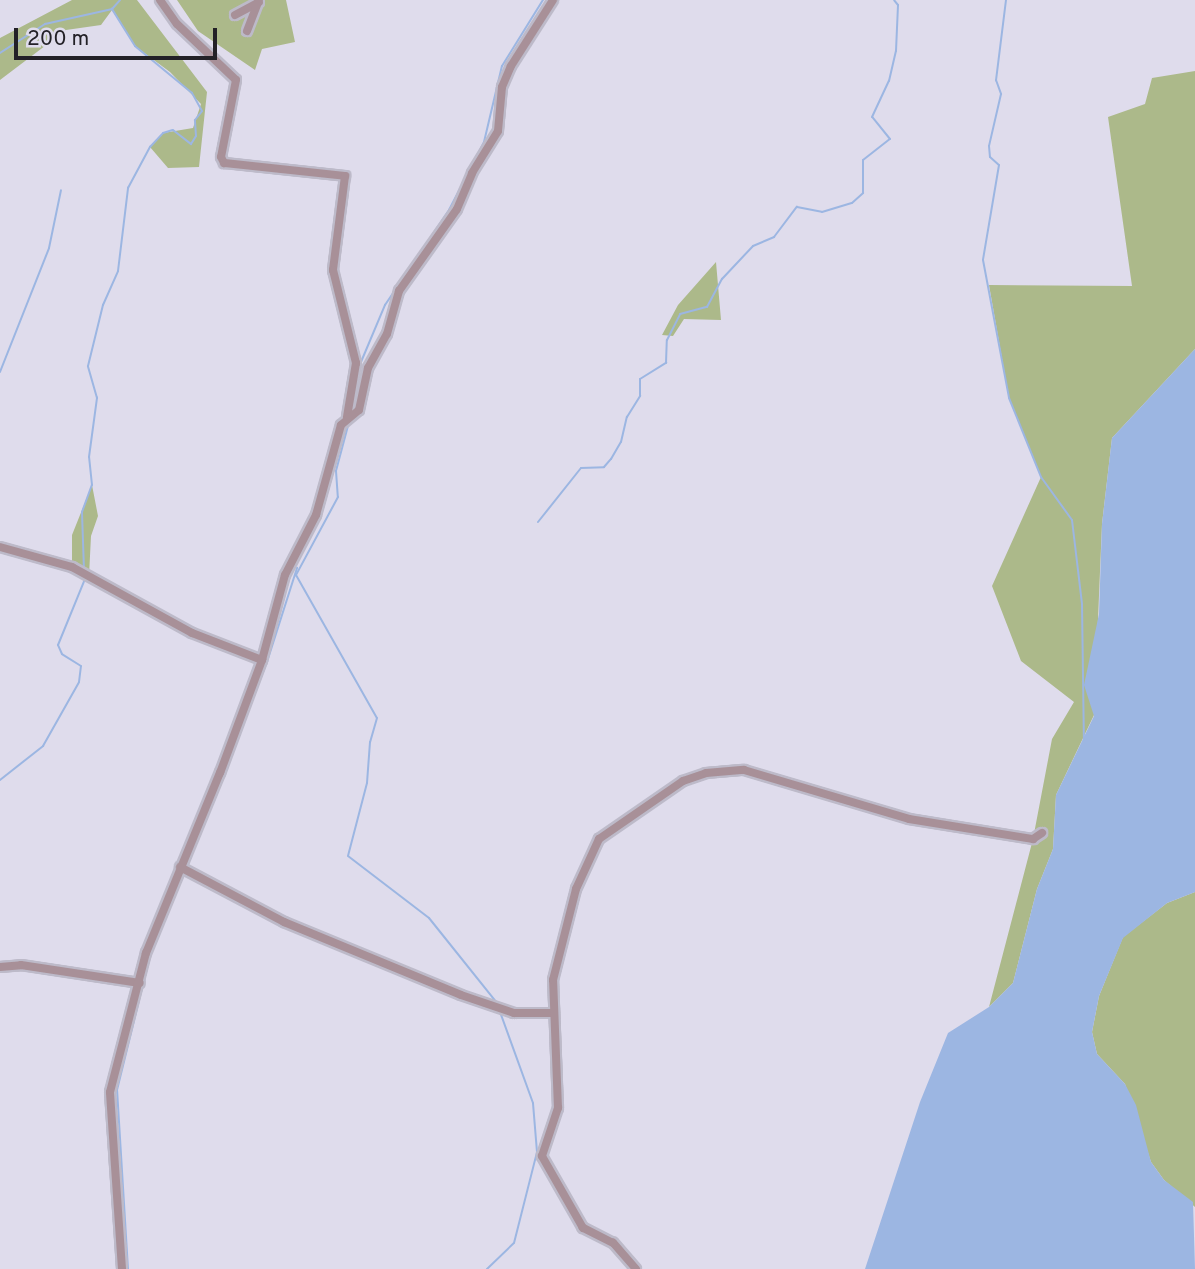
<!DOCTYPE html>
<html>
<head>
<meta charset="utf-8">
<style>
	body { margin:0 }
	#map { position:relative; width:1195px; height:1269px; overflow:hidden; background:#dfdcec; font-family:Overpass,sans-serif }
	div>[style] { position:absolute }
	.green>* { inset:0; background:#acb98a }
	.water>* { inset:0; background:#9cb6e2 }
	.stream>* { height:2px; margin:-1px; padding:0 1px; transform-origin:1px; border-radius:1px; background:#9cb6e2 }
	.roads { filter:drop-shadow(2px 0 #bdbac9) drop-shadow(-2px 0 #bdbac9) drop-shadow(0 2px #bdbac9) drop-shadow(0 -2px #bdbac9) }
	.street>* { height:8px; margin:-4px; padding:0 4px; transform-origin:4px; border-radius:4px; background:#a89098 }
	span { translate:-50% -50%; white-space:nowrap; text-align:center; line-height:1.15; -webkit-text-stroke:7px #dfdcec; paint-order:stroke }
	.scale { position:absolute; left:14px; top:28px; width:203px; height:32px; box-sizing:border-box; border:4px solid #232127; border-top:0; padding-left:9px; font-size:21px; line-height:24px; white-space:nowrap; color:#232127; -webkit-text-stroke:5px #dfdcec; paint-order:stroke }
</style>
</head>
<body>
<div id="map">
	<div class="green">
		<i style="clip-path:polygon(72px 0,137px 0,207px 92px,199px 167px,168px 168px,150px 147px,163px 133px,193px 128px,201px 104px,170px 72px,135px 46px,112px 10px,101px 25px,66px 30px,0 80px,0 38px)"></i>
		<i style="clip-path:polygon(177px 0,286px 0,295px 42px,262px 49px,255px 70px,198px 31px)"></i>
		<i style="clip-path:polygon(1195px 71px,1195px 349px,1112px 438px,1102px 524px,1094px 715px,1056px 795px,1053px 849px,1037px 889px,1013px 983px,989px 1007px,1033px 839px,1052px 739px,1074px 702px,1021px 661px,992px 586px,1041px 477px,1009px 398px,989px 285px,1132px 286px,1108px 117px,1145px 104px,1152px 78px)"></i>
		<i style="clip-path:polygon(716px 262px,721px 320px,684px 319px,673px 336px,662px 335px,678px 305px)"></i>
		<i style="clip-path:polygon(92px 485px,98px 516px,91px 536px,89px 576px,72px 567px,72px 535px)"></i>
		<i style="clip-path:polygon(1195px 892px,1195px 1207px,1164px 1180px,1151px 1162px,1125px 1084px,1097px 1054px,1092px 1032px,1099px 996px,1123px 937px,1167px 903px)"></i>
	</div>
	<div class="water">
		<i style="clip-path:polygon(1195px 349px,1195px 892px,1167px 903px,1123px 938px,1099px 996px,1092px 1032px,1097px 1054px,1125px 1084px,1136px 1105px,1151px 1162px,1164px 1180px,1193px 1202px,1195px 1269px,865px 1269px,920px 1102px,948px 1033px,989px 1007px,1013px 983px,1037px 889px,1053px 849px,1056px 795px,1094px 716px,1084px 685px,1099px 614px,1102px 524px,1112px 438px)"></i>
	</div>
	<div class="stream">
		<i style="left:1006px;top:0;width:81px;rotate:97.1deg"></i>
		<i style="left:996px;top:80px;width:15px;rotate:70deg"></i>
		<i style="left:1001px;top:94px;width:53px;rotate:103deg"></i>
		<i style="left:989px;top:146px;width:11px;rotate:85deg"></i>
		<i style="left:990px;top:157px;width:12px;rotate:42deg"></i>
		<i style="left:999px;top:165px;width:96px;rotate:99.6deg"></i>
		<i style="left:983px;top:260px;width:140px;rotate:79.3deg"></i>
		<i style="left:1009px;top:398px;width:85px;rotate:67.9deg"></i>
		<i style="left:1041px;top:477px;width:53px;rotate:54.2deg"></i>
		<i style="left:1072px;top:520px;width:85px;rotate:83.2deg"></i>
		<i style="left:1082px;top:604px;width:137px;rotate:89.2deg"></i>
		<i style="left:0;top:53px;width:54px;rotate:-32.8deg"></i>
		<i style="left:45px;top:24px;width:69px;rotate:-12.6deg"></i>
		<i style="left:112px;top:9px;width:12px;rotate:-48deg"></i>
		<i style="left:0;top:372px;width:133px;rotate:-68.4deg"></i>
		<i style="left:49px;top:248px;width:59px;rotate:-78.3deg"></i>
		<i style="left:353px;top:405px;width:44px;rotate:-79.5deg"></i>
		<i style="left:361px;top:362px;width:62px;rotate:-67.2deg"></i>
		<i style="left:385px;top:305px;width:115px;rotate:-56deg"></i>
		<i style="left:449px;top:210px;width:76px;rotate:-62.8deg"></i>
		<i style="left:484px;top:142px;width:78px;rotate:-76.7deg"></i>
		<i style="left:502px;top:66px;width:78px;rotate:-58.2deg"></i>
		<i style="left:349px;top:422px;width:51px;rotate:104.9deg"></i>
		<i style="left:336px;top:471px;width:26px;rotate:86deg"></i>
		<i style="left:338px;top:497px;width:89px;rotate:118.3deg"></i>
		<i style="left:296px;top:575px;width:164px;rotate:60.5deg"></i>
		<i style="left:377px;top:718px;width:25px;rotate:106deg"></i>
		<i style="left:370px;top:742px;width:41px;rotate:94.2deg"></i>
		<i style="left:367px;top:783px;width:75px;rotate:104.6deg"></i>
		<i style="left:348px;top:856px;width:102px;rotate:37.4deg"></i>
		<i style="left:429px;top:918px;width:109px;rotate:51.3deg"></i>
		<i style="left:538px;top:522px;width:69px;rotate:-51.5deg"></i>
		<i style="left:581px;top:468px;width:23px;rotate:-2deg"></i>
		<i style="left:604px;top:467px;width:11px;rotate:-49deg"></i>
		<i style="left:611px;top:459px;width:20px;rotate:-60deg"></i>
		<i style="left:621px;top:442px;width:26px;rotate:-77deg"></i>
		<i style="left:627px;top:417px;width:25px;rotate:-58deg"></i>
		<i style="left:640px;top:396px;width:17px;rotate:-90deg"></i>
		<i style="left:640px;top:379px;width:31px;rotate:-32deg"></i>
		<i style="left:666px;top:363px;width:23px;rotate:-88deg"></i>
		<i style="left:667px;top:340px;width:29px;rotate:-63deg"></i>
		<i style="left:680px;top:314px;width:28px;rotate:-15deg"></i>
		<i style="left:707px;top:307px;width:32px;rotate:-62deg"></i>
		<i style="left:722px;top:279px;width:45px;rotate:-46.8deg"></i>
		<i style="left:753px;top:246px;width:23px;rotate:-23deg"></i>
		<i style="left:774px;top:237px;width:38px;rotate:-53deg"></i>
		<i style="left:797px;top:207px;width:25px;rotate:11deg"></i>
		<i style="left:822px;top:212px;width:31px;rotate:-17deg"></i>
		<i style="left:852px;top:203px;width:15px;rotate:-42deg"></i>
		<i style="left:863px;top:193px;width:33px;rotate:-90deg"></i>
		<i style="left:863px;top:160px;width:34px;rotate:-38deg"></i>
		<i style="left:890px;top:139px;width:28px;rotate:-129deg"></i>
		<i style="left:872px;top:117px;width:40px;rotate:-65deg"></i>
		<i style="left:889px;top:81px;width:31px;rotate:-77deg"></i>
		<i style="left:896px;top:51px;width:46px;rotate:-87.5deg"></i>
		<i style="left:898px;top:5px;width:6px;rotate:-129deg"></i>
		<i style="left:84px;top:570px;width:58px;rotate:-92deg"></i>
		<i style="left:82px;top:512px;width:29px;rotate:-70deg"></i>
		<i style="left:92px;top:485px;width:28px;rotate:-96deg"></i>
		<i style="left:89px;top:457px;width:60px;rotate:-82.3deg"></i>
		<i style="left:97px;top:398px;width:33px;rotate:-106deg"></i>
		<i style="left:88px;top:366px;width:63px;rotate:-76.2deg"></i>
		<i style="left:103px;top:305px;width:37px;rotate:-66deg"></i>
		<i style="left:118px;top:271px;width:84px;rotate:-83.1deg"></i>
		<i style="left:128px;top:188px;width:47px;rotate:-61.8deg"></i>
		<i style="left:150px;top:147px;width:19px;rotate:-47deg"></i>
		<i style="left:163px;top:133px;width:10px;rotate:-17deg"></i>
		<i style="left:173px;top:130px;width:23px;rotate:38deg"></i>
		<i style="left:191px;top:144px;width:9px;rotate:-58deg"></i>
		<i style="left:196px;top:136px;width:16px;rotate:-94deg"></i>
		<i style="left:195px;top:120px;width:11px;rotate:-52deg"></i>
		<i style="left:202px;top:111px;width:21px;rotate:-119deg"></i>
		<i style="left:192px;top:93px;width:74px;rotate:-140.5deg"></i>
		<i style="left:135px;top:46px;width:44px;rotate:-121.9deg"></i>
		<i style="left:0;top:780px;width:55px;rotate:-38.3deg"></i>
		<i style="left:43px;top:746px;width:73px;rotate:-60.6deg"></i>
		<i style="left:79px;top:682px;width:16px;rotate:-83deg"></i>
		<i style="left:81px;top:666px;width:22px;rotate:-148deg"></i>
		<i style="left:62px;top:654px;width:10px;rotate:-114deg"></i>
		<i style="left:58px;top:645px;width:71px;rotate:-67.8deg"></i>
		<i style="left:213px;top:801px;width:149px;rotate:-68.8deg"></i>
		<i style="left:267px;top:662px;width:99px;rotate:-72.3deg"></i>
		<i style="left:128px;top:1269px;width:179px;rotate:-93.5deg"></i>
		<i style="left:117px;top:1090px;width:142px;rotate:-76.2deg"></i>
		<i style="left:151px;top:952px;width:83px;rotate:-67.4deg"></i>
		<i style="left:487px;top:1269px;width:37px;rotate:-44deg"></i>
		<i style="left:514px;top:1243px;width:94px;rotate:-75.8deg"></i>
		<i style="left:537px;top:1152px;width:49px;rotate:-94.7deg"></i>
		<i style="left:533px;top:1103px;width:97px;rotate:-109.9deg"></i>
	</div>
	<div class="roads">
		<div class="street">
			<i style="left:160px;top:0;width:29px;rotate:55deg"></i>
			<i style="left:177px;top:24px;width:81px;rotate:43.5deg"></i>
			<i style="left:236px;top:80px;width:78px;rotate:101deg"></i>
			<i style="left:221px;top:157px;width:7px;rotate:63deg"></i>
			<i style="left:224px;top:163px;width:122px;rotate:6.1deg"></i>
			<i style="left:345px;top:176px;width:95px;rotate:97.3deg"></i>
			<i style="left:333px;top:270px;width:96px;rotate:76.1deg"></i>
			<i style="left:356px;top:363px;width:55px;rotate:99.5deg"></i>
			<i style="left:235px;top:15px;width:27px;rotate:-28deg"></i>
			<i style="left:247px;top:31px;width:33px;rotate:-69deg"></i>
			<i style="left:0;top:547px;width:75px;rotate:15.5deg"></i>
			<i style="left:72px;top:567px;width:137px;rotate:28.8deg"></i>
			<i style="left:192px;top:633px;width:75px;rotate:21.1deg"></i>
			<i style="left:180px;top:867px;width:118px;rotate:27.9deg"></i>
			<i style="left:284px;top:922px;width:191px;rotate:22.4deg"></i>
			<i style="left:461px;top:995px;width:56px;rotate:18.8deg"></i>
			<i style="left:514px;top:1013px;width:40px"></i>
			<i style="left:0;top:967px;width:21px;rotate:-5deg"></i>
			<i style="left:21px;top:965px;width:120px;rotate:8.6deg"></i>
			<i style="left:122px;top:1269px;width:177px;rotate:-93.9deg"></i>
			<i style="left:110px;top:1092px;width:144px;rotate:-75.5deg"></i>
			<i style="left:146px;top:953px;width:195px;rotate:-67.7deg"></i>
			<i style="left:220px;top:773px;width:121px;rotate:-69.6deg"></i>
			<i style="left:262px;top:660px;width:88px;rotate:-74.9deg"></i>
			<i style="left:285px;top:575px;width:68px;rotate:-62.7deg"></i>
			<i style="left:316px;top:515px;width:93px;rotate:-74.5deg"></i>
			<i style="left:341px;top:425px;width:23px;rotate:-40deg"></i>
			<i style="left:359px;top:410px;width:43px;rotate:-77.9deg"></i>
			<i style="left:368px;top:368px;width:39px;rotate:-61deg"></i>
			<i style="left:387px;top:334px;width:45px;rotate:-74.4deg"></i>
			<i style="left:399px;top:291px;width:100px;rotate:-54.7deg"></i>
			<i style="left:457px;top:209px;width:39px;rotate:-67deg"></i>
			<i style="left:472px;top:173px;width:49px;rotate:-58.2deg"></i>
			<i style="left:498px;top:131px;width:44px;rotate:-84.8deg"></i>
			<i style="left:502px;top:87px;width:23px;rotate:-67deg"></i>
			<i style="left:511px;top:66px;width:78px;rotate:-57.5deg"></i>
			<i style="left:636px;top:1269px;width:35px;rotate:-131deg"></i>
			<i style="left:613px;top:1243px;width:34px;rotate:-153deg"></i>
			<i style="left:583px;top:1228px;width:83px;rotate:-119.7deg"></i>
			<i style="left:542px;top:1156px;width:51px;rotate:-71.6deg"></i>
			<i style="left:558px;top:1108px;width:128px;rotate:-92.2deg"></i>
			<i style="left:553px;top:980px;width:94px;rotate:-75.8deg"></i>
			<i style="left:576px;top:889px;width:55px;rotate:-65.3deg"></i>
			<i style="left:599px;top:839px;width:102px;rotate:-34.6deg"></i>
			<i style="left:683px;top:781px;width:24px;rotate:-19deg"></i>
			<i style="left:706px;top:773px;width:38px;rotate:-5deg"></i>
			<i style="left:744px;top:770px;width:172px;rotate:16.5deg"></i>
			<i style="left:909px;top:819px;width:126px;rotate:9.2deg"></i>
			<i style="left:1033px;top:839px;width:11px;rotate:-34deg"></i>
		</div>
	</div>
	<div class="scale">200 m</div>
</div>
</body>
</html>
